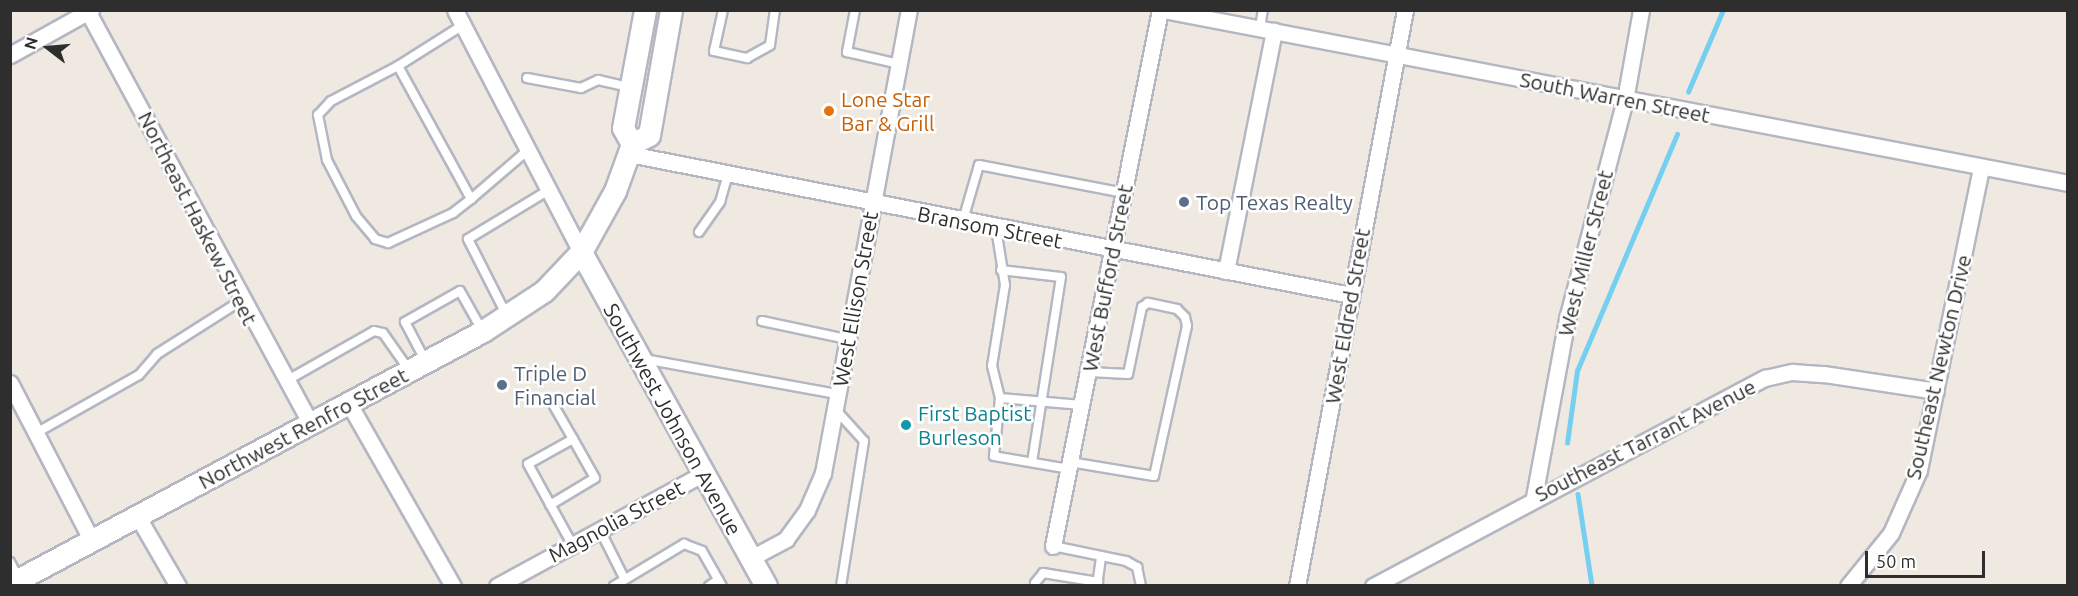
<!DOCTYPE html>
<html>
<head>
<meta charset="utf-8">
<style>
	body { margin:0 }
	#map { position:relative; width:2078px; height:596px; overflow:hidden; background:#efe9e1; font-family:Ubuntu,sans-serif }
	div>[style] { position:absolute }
	.stream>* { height:4.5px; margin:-2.25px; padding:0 2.25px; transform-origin:2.25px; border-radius:2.25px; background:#75cff0 }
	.roads { filter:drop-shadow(2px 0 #b4b7c1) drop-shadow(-2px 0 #b4b7c1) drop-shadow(0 2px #b4b7c1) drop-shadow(0 -2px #b4b7c1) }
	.lane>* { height:8px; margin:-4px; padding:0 4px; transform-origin:4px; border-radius:4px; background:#fff }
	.street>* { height:15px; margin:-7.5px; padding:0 7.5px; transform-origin:7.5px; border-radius:7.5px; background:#fff }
	.secondary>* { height:21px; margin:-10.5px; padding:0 10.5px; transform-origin:10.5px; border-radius:10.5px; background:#fff }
	.dots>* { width:16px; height:16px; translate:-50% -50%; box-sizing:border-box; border:3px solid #fff; border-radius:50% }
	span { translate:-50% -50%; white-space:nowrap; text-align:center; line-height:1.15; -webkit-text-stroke:5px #fff; paint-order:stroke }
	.street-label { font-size:21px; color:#2e2e2e }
	.food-label { font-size:21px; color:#c56008 }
	.left { translate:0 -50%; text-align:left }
	.service-label { font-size:21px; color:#4e5e75 }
	.culture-label { font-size:21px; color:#0d838f }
	.frame { position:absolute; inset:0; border:12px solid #2e2e2e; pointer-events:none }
	.north { position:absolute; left:18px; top:18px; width:60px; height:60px; -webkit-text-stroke:4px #fff; paint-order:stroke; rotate:286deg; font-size:16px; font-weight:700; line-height:24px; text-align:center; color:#2e2e2e }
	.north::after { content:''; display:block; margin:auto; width:21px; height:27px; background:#2e2e2e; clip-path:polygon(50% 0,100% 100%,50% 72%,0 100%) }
	.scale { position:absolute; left:1865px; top:551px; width:120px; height:27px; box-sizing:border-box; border:3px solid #2e2e2e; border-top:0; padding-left:8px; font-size:18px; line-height:21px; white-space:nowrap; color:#2e2e2e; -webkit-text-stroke:4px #fff; paint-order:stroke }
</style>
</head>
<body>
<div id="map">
	<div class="stream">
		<i style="left:1688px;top:92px;width:89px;rotate:-66.9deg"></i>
		<i style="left:1567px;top:443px;width:73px;rotate:-82.1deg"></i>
		<i style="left:1577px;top:371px;width:257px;rotate:-67.1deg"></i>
		<i style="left:1578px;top:494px;width:93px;rotate:81.3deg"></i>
	</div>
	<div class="roads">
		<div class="lane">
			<i style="left:723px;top:10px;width:42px;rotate:102.4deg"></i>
			<i style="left:714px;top:51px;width:34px;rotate:12deg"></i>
			<i style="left:747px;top:58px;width:26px;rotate:-29deg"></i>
			<i style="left:770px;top:45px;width:35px;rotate:-82deg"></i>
			<i style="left:855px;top:10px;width:43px;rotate:100.8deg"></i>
			<i style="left:847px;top:52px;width:53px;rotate:13deg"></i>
			<i style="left:463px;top:25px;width:77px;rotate:147.8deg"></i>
			<i style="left:398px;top:66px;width:152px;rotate:61.2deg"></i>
			<i style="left:471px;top:199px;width:75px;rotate:-40.7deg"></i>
			<i style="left:1260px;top:28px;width:18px;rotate:-81deg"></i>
			<i style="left:398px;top:66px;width:76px;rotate:152.4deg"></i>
			<i style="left:331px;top:101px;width:19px;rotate:133deg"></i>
			<i style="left:318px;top:115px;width:46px;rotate:78.7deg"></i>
			<i style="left:327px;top:160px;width:63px;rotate:62.6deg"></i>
			<i style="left:356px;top:216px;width:30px;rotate:50deg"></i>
			<i style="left:375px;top:239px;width:14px;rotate:17deg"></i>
			<i style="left:388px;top:243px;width:72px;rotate:-24.8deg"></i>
			<i style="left:453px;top:213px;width:23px;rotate:-38deg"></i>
			<i style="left:527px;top:78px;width:55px;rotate:10.5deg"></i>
			<i style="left:581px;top:88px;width:19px;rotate:-25deg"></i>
			<i style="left:598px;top:80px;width:32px;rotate:13deg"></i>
			<i style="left:963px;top:220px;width:57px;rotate:-73.8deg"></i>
			<i style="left:979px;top:165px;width:148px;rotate:10.9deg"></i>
			<i style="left:996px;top:228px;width:58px;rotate:81deg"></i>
			<i style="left:1005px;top:285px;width:82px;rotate:99.1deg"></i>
			<i style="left:992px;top:366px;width:33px;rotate:76deg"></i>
			<i style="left:1000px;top:398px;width:58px;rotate:95.9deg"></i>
			<i style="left:994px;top:456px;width:76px;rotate:9.8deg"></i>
			<i style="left:699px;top:232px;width:37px;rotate:-55deg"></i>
			<i style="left:720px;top:202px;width:29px;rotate:-74deg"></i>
			<i style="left:1001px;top:270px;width:60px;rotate:6.7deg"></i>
			<i style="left:1061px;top:277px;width:187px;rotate:98.9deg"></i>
			<i style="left:506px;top:314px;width:84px;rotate:-116.9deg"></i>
			<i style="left:468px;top:239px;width:95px;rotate:-31.2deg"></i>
			<i style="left:762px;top:321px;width:87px;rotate:12deg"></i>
			<i style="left:644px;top:359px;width:196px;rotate:10.3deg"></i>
			<i style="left:425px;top:360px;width:43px;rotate:-117.8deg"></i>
			<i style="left:405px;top:322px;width:63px;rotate:-29.4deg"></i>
			<i style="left:460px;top:291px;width:45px;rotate:60.6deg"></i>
			<i style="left:286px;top:381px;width:101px;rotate:-29.6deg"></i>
			<i style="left:374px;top:331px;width:9px;rotate:13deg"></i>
			<i style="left:383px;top:333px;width:45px;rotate:54.9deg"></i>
			<i style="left:1000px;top:398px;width:82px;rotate:4.9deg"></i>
			<i style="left:554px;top:406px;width:38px;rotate:60deg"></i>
			<i style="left:835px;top:409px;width:43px;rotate:47.8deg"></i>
			<i style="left:864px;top:441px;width:147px;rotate:99deg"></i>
			<i style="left:36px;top:433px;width:118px;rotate:-29.4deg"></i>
			<i style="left:139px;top:375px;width:28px;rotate:-49deg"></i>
			<i style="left:157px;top:354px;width:101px;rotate:-32.4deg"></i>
			<i style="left:1070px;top:462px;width:85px;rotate:9.5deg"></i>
			<i style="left:1154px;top:476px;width:154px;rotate:-77.6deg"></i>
			<i style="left:1187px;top:326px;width:9px;rotate:-103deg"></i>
			<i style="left:1185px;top:317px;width:11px;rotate:-135deg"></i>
			<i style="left:1177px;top:309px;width:30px;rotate:-168deg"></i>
			<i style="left:1148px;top:303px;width:7px;rotate:146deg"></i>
			<i style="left:1142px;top:307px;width:68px;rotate:101.8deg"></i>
			<i style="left:1128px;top:374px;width:39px;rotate:-177deg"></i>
			<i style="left:550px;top:505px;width:52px;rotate:-31deg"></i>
			<i style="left:595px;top:478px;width:45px;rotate:-119.4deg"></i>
			<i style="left:573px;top:439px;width:51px;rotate:150.9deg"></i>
			<i style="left:528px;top:464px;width:91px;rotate:61.2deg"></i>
			<i style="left:600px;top:530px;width:54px;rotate:63.4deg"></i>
			<i style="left:1053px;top:546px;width:75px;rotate:11.6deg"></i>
			<i style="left:1126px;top:561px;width:13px;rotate:29deg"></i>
			<i style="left:1137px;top:567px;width:19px;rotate:78deg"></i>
			<i style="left:10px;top:562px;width:17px;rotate:62deg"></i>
			<i style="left:1035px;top:583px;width:13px;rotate:-51deg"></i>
			<i style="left:1043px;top:573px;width:56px;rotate:9.3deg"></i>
			<i style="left:614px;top:586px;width:82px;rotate:-31deg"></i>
			<i style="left:684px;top:544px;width:19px;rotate:21deg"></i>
			<i style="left:702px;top:551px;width:40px;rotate:60.3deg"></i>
			<i style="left:709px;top:586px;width:11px;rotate:-34deg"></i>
			<i style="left:1097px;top:586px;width:30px;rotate:-82deg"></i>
		</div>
		<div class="street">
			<i style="left:455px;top:10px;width:273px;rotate:62.5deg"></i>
			<i style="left:1163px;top:10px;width:921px;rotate:10.82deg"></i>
			<i style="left:88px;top:12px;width:467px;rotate:61.6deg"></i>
			<i style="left:10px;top:55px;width:93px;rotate:-29.1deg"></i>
			<i style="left:629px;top:154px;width:736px;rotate:11.05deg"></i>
			<i style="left:1226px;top:271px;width:245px;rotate:-78.7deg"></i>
			<i style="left:10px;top:383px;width:178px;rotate:62.6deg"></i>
			<i style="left:348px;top:402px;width:212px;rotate:60.3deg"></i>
			<i style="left:1534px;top:497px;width:181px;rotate:-79.5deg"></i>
			<i style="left:1567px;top:319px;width:227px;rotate:-75.2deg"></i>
			<i style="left:1625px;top:100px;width:91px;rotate:-79.9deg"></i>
			<i style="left:138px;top:517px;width:80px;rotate:59.9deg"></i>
			<i style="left:1053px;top:546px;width:547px;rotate:-78.71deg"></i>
			<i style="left:751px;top:558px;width:40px;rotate:-28deg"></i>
			<i style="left:786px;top:539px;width:36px;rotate:-54deg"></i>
			<i style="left:807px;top:510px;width:40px;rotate:-66.6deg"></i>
			<i style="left:823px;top:473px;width:471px;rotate:-79.5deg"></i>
			<i style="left:497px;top:586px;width:236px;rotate:-28.6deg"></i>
			<i style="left:1297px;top:586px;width:586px;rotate:-79.38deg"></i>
			<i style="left:1373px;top:586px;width:444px;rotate:-28deg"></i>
			<i style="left:1765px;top:378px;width:28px;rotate:-13deg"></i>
			<i style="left:1792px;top:372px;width:32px;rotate:4deg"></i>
			<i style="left:1824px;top:374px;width:113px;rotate:8.6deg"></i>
			<i style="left:1848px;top:586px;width:68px;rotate:-50.9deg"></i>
			<i style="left:1891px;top:533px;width:69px;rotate:-66deg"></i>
			<i style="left:1919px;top:470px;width:309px;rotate:-78.4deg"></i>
		</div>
		<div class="secondary">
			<i style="left:632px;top:144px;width:18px;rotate:-119deg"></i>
			<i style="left:623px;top:128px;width:120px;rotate:-79.4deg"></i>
			<i style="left:581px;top:252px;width:382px;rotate:61deg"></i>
			<i style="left:10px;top:584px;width:536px;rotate:-28.14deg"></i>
			<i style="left:483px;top:331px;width:73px;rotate:-33.3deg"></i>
			<i style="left:544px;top:291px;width:54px;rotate:-46.5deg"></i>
			<i style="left:581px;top:252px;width:70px;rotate:-60.9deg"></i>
			<i style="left:615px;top:191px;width:50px;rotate:-70.1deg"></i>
			<i style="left:632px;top:144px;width:19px;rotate:-28deg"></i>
			<i style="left:649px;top:135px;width:127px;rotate:-80deg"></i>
		</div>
	</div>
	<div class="dots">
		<i style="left:829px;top:111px;background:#e8710a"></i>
		<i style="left:1184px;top:202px;background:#5c6f8a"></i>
		<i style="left:502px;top:385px;background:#5c6f8a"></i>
		<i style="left:906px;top:425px;background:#0f9aa8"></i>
	</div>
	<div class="street-label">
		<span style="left:1615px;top:97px;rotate:11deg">South Warren Street</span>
		<span style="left:198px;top:218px;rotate:63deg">Northeast Haskew Street</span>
		<span style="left:990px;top:227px;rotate:11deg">Bransom Street</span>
		<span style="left:1585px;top:253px;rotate:-76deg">West Miller Street</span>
		<span style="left:1107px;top:278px;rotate:-79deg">West Bufford Street</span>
		<span style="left:855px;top:299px;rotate:-80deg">West Ellison Street</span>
		<span style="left:1347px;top:316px;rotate:-80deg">West Eldred Street</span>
		<span style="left:1938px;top:367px;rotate:-77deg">Southeast Newton Drive</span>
		<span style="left:673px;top:419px;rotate:61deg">Southwest Johnson Avenue</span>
		<span style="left:303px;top:428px;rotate:-28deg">Northwest Renfro Street</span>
		<span style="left:1645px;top:440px;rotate:-27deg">Southeast Tarrant Avenue</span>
		<span style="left:616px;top:521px;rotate:-28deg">Magnolia Street</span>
	</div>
	<div class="food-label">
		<span class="left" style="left:841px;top:111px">Lone Star<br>Bar &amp; Grill</span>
	</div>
	<div class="service-label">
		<span class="left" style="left:1196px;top:202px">Top Texas Realty</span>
		<span class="left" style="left:514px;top:385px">Triple D<br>Financial</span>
	</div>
	<div class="culture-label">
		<span class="left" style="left:918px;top:425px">First Baptist<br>Burleson</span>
	</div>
	<div class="frame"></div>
	<div class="north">N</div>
	<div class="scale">50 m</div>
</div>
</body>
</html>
